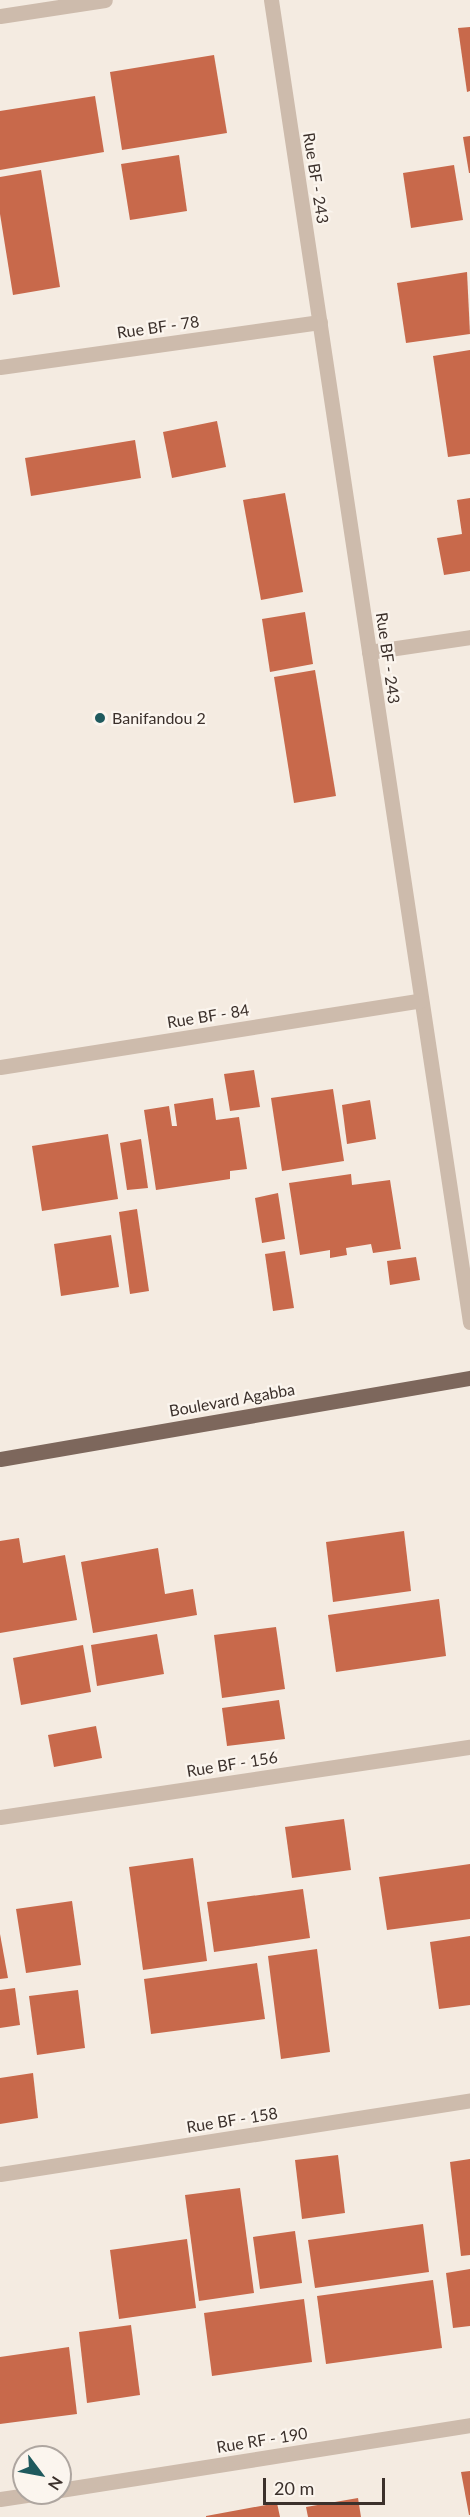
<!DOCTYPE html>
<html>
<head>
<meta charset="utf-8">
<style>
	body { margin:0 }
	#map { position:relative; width:470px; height:2517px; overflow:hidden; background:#f4ebe1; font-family:Lato,sans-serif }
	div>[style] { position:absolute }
	.building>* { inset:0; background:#c8694b }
	.minor>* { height:15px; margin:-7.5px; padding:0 7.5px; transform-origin:7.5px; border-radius:7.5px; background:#cdbbac }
	.major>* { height:15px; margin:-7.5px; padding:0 7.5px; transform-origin:7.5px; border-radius:7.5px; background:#7d675c }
	.dots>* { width:16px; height:16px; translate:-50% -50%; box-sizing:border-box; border:3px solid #fbf5ee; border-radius:50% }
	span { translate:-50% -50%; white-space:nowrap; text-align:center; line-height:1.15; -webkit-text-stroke:4.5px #fbf5ee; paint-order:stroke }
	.street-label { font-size:16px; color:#3b302b }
	.poi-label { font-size:16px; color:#3b302b }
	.left { translate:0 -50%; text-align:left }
	.north { position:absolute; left:12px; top:2445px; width:60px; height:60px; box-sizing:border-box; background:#fbf5ee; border:2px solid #aea6a0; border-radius:50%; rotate:122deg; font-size:16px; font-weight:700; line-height:24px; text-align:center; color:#3b302b }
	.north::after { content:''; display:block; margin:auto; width:21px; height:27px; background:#1f5a5e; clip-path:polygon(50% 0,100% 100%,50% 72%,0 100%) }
	.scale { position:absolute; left:263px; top:2478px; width:122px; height:27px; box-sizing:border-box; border:3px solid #3b302b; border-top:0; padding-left:8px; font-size:18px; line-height:21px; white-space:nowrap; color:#3b302b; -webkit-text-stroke:4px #fbf5ee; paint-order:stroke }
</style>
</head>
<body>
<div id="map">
	<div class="building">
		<i style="clip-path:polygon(470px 27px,470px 91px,467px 92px,458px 28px)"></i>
		<i style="clip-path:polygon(214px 55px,227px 133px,122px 150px,110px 72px)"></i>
		<i style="clip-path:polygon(95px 96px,104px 152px,0 170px,0 111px)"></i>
		<i style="clip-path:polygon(470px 136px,470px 173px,469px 173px,463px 137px)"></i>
		<i style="clip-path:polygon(179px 155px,187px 211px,130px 220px,121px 164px)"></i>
		<i style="clip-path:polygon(454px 165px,463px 220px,411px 228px,403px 173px)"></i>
		<i style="clip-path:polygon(41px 170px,60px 287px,13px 295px,0 214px,0 177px)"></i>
		<i style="clip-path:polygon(467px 272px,470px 334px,406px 343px,397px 283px)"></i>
		<i style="clip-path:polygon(470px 350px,470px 454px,448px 457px,433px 356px)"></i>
		<i style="clip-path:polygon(217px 421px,226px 467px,172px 478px,163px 432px)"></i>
		<i style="clip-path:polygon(135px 440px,141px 478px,31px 496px,25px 458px)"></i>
		<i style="clip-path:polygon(285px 493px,303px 592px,261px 600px,243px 500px)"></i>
		<i style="clip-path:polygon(470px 498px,470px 571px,444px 575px,437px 538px,462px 534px,457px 500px)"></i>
		<i style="clip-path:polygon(305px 612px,313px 664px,270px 672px,262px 619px)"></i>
		<i style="clip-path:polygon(315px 670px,336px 796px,294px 803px,274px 677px)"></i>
		<i style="clip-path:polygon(254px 1070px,260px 1107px,230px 1111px,224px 1074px)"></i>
		<i style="clip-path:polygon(333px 1089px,344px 1161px,282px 1171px,271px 1098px)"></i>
		<i style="clip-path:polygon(213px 1098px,216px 1120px,239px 1117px,247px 1169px,230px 1171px,230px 1179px,156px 1190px,144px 1110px,169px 1106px,172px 1126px,177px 1126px,174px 1104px)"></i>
		<i style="clip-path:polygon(370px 1100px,376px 1139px,347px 1144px,342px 1105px)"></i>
		<i style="clip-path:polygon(108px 1134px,118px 1199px,42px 1211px,32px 1146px)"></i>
		<i style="clip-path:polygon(141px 1139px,148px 1188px,127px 1190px,120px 1143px)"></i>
		<i style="clip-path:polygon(351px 1174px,352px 1185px,390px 1180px,401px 1249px,373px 1253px,371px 1244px,346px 1248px,347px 1255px,330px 1258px,330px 1250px,300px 1255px,289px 1183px)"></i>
		<i style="clip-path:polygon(278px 1193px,285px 1239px,262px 1243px,255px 1198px)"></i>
		<i style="clip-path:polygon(137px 1209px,149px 1291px,130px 1294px,119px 1212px)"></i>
		<i style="clip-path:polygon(111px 1235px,119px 1287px,61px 1296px,54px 1244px)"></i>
		<i style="clip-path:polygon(285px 1251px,294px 1308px,273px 1311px,265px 1254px)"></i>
		<i style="clip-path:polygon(416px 1257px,420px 1280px,390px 1285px,387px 1261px)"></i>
		<i style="clip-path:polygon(404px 1531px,411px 1591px,333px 1602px,326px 1542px)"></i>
		<i style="clip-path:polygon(19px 1538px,23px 1563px,65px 1555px,77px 1620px,0 1633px,0 1541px)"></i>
		<i style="clip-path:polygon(158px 1548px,165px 1594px,193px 1589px,197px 1615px,93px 1633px,81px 1562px)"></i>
		<i style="clip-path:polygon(439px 1599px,446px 1656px,336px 1672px,328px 1615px)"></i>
		<i style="clip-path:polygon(276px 1627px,285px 1689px,222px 1698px,214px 1635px)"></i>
		<i style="clip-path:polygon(157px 1634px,164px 1674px,97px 1686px,91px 1645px)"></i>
		<i style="clip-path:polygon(83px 1645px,91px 1692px,21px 1705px,13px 1658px)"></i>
		<i style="clip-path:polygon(279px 1700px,285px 1739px,227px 1746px,222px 1708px)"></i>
		<i style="clip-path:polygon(96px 1726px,102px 1758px,54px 1767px,48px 1735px)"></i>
		<i style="clip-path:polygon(344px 1819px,351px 1870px,292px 1878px,285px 1827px)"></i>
		<i style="clip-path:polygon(193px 1858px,207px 1961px,143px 1970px,129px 1867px)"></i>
		<i style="clip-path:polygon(470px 1864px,470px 1919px,387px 1930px,379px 1877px)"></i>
		<i style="clip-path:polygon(303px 1889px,310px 1938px,214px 1952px,207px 1902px)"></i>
		<i style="clip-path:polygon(72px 1901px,81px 1965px,26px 1973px,16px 1909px)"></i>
		<i style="clip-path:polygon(0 1934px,8px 1978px,0 1979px)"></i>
		<i style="clip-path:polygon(470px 1936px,470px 2005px,439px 2009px,430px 1942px)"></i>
		<i style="clip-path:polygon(317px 1949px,330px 2052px,281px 2059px,268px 1956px)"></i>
		<i style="clip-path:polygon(257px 1963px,265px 2019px,151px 2034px,144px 1979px)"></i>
		<i style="clip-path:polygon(15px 1988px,20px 2025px,0 2028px,0 1990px)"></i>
		<i style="clip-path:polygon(78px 1990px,85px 2048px,37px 2055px,29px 1996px)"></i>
		<i style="clip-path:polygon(33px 2073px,38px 2118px,0 2124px,0 2078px)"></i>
		<i style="clip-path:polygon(338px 2155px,345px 2213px,302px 2219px,295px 2160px)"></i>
		<i style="clip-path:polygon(470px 2159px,470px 2255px,461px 2256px,450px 2162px)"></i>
		<i style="clip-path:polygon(240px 2188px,254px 2293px,199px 2301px,185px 2195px)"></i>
		<i style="clip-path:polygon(423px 2224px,429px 2272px,315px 2288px,308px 2240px)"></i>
		<i style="clip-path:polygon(295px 2231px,302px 2283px,260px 2289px,253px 2237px)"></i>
		<i style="clip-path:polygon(187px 2239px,196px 2308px,119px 2319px,110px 2250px)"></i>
		<i style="clip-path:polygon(470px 2269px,470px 2326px,453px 2328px,446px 2273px)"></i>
		<i style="clip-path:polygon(433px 2280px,442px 2348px,326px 2364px,317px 2296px)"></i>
		<i style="clip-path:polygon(304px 2299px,312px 2362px,212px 2376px,204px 2313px)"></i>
		<i style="clip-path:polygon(131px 2325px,140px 2395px,87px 2403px,79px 2332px)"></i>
		<i style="clip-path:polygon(69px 2347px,77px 2414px,0 2424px,0 2357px)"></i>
		<i style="clip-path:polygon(470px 2471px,470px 2515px,469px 2515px,461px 2472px)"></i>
		<i style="clip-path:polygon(358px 2498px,361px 2517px,308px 2517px,306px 2507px)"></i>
		<i style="clip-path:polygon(277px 2503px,280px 2517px,206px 2517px,206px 2516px)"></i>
	</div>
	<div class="minor">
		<i style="left:271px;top:0;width:1337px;rotate:81.44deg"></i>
		<i style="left:0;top:16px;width:106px;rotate:-8.7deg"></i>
		<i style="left:0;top:367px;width:323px;rotate:-8deg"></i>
		<i style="left:369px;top:652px;width:102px;rotate:-8.4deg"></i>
		<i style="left:0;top:1067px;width:426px;rotate:-9deg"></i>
		<i style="left:0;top:1817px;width:475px;rotate:-8.5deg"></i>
		<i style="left:0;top:2174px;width:476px;rotate:-8.9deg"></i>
		<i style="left:60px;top:2490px;width:415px;rotate:-9deg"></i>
		<i style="left:0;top:2499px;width:40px;rotate:-8.5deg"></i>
	</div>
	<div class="major">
		<i style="left:0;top:1459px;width:477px;rotate:-9.8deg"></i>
	</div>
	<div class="dots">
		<i style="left:100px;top:718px;background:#1f5a5e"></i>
	</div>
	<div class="street-label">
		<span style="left:316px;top:178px;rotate:81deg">Rue BF - 243</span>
		<span style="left:158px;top:327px;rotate:-8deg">Rue BF - 78</span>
		<span style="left:388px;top:658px;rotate:82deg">Rue BF - 243</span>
		<span style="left:208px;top:1016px;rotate:-9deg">Rue BF - 84</span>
		<span style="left:232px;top:1400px;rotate:-10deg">Boulevard Agabba</span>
		<span style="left:232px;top:1764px;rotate:-9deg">Rue BF - 156</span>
		<span style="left:232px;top:2120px;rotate:-9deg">Rue BF - 158</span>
		<span style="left:262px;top:2440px;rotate:-9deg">Rue RF - 190</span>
	</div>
	<div class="poi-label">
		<span class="left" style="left:112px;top:718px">Banifandou 2</span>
	</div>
	<div class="north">N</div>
	<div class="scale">20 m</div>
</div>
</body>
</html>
